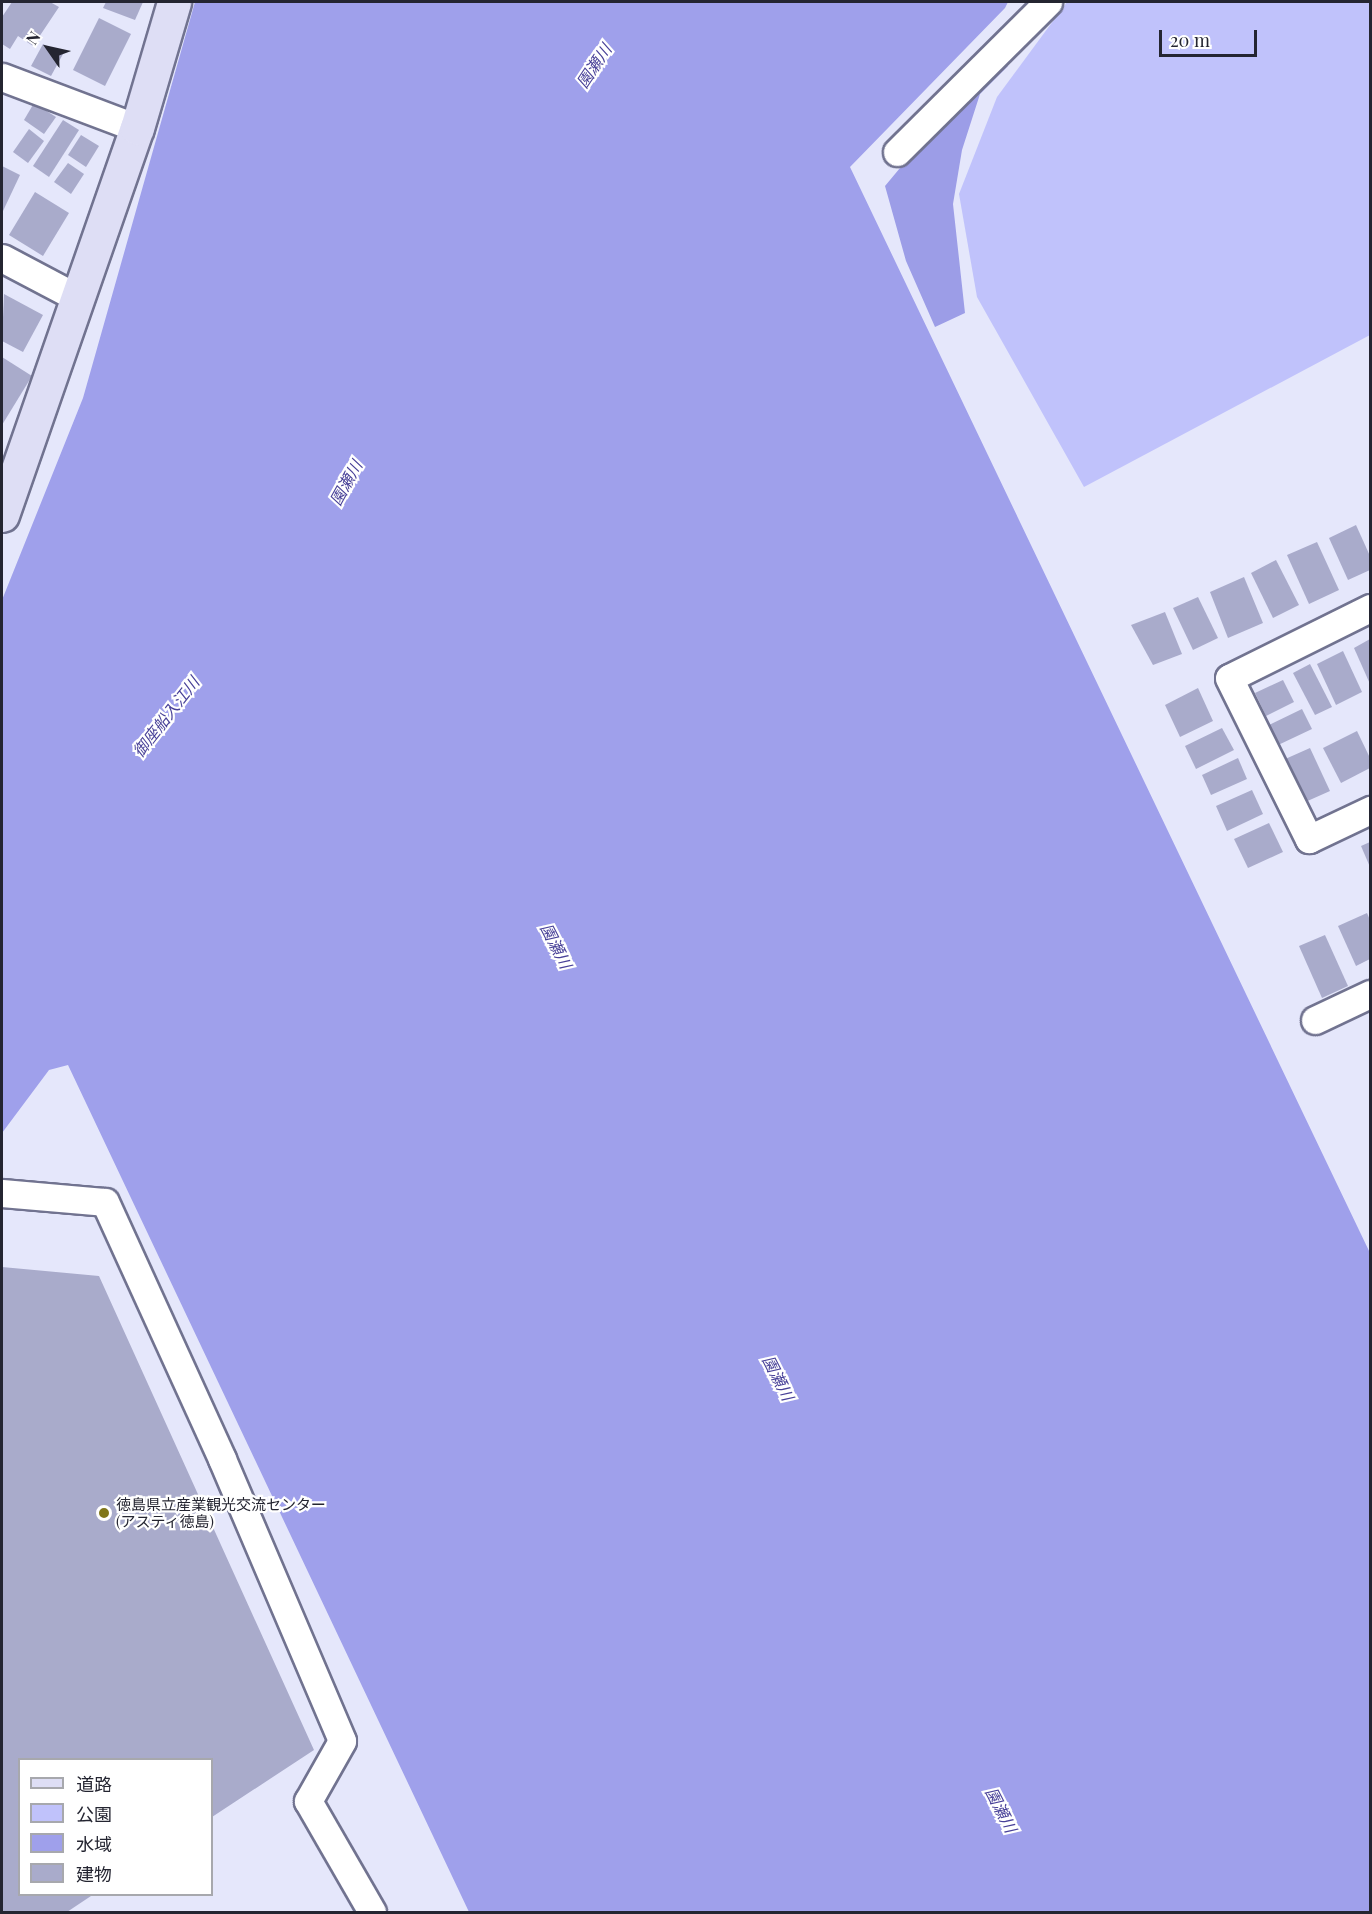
<!DOCTYPE html>
<html>
<head>
<meta charset="utf-8">
<style>
	body { margin:0 }
	#map { position:relative; width:1372px; height:1914px; overflow:hidden; background:#e5e7fb; font-family:"Playfair Display","Noto Sans JP",serif }
	div>[style] { position:absolute }
	.green>* { inset:0; background:#c0c2fb }
	.forest>* { inset:0; background:#9c9de7 }
	.water>* { inset:0; background:#9fa0eb }
	.building>* { inset:0; background:#a9abcb }
	.roads { filter:drop-shadow(2px 0 #717390) drop-shadow(-2px 0 #717390) drop-shadow(0 2px #717390) drop-shadow(0 -2px #717390) }
	.street>* { height:27px; margin:-13.5px; padding:0 13.5px; transform-origin:13.5px; border-radius:13.5px; background:#fff }
	.secondary>* { height:33px; margin:-16.5px; padding:0 16.5px; transform-origin:16.5px; border-radius:16.5px; background:#dedef5 }
	.dots>* { width:16px; height:16px; translate:-50% -50%; box-sizing:border-box; border:3px solid #fff; border-radius:50% }
	span { translate:-50% -50%; white-space:nowrap; text-align:center; line-height:1.15; -webkit-text-stroke:4.5px #fff; paint-order:stroke }
	.poi-label { font-size:15px; color:#242531 }
	.left { translate:0 -50%; text-align:left }
	.water-label { font-size:16px; color:#484198; font-style:italic }
	.frame { position:absolute; inset:0; border:3px solid #242531; pointer-events:none }
	.legend { position:absolute; left:18px; top:1758px; width:195px; height:138px; box-sizing:border-box; background:#fff; border:2px solid #a7a8ad; margin:0; padding:8px 10px; list-style:none; font-size:18px; color:#242531 }
	.legend li { display:flex; align-items:center; gap:12px; height:30px }
	.legend b { width:30px; border:2px solid #a7a8ad }
	.north { position:absolute; left:18px; top:18px; width:60px; height:60px; -webkit-text-stroke:4px #fff; paint-order:stroke; rotate:304deg; font-size:16px; font-weight:700; line-height:24px; text-align:center; color:#242531 }
	.north::after { content:''; display:block; margin:auto; width:21px; height:27px; background:#242531; clip-path:polygon(50% 0,100% 100%,50% 72%,0 100%) }
	.scale { position:absolute; left:1159px; top:30px; width:98px; height:27px; box-sizing:border-box; border:3px solid #242531; border-top:0; padding-left:8px; font-size:18px; line-height:21px; white-space:nowrap; color:#242531; -webkit-text-stroke:4px #fff; paint-order:stroke }
</style>
</head>
<body>
<div id="map">
	<div class="green">
		<i style="clip-path:polygon(1067px 2px,1370px 2px,1370px 335px,1084px 487px,977px 297px,959px 194px,997px 97px)"></i>
	</div>
	<div class="forest">
		<i style="clip-path:polygon(1008px 66px,980px 94px,962px 150px,953px 204px,965px 313px,935px 327px,906px 261px,885px 186px,935px 126px,992px 67px)"></i>
	</div>
	<div class="water">
		<i style="clip-path:polygon(195px 2px,1008px 2px,1005px 8px,850px 167px,1370px 1253px,1370px 1912px,469px 1912px,68px 1065px,49px 1070px,2px 1133px,2px 600px,83px 398px)"></i>
	</div>
	<div class="building">
		<i style="clip-path:polygon(12px 2px,50px 2px,59px 7px,33px 46px,18px 36px,10px 49px,2px 44px,2px 17px)"></i>
		<i style="clip-path:polygon(106px 2px,143px 2px,135px 20px,103px 8px)"></i>
		<i style="clip-path:polygon(99px 18px,131px 34px,105px 86px,73px 70px)"></i>
		<i style="clip-path:polygon(43px 44px,63px 54px,51px 76px,31px 66px)"></i>
		<i style="clip-path:polygon(34px 103px,56px 117px,44px 134px,24px 120px)"></i>
		<i style="clip-path:polygon(63px 120px,79px 130px,49px 177px,33px 166px)"></i>
		<i style="clip-path:polygon(29px 129px,44px 141px,28px 163px,13px 152px)"></i>
		<i style="clip-path:polygon(81px 135px,99px 146px,86px 167px,68px 155px)"></i>
		<i style="clip-path:polygon(68px 163px,84px 174px,71px 194px,54px 182px)"></i>
		<i style="clip-path:polygon(2px 166px,20px 175px,3px 211px,2px 211px)"></i>
		<i style="clip-path:polygon(35px 192px,69px 213px,43px 256px,9px 235px)"></i>
		<i style="clip-path:polygon(4px 294px,43px 315px,23px 352px,2px 341px)"></i>
		<i style="clip-path:polygon(2px 357px,32px 376px,2px 425px)"></i>
		<i style="clip-path:polygon(1356px 525px,1370px 556px,1370px 570px,1348px 580px,1329px 538px)"></i>
		<i style="clip-path:polygon(1317px 542px,1339px 590px,1309px 604px,1287px 555px)"></i>
		<i style="clip-path:polygon(1276px 560px,1299px 605px,1273px 618px,1251px 573px)"></i>
		<i style="clip-path:polygon(1244px 577px,1263px 623px,1228px 638px,1210px 592px)"></i>
		<i style="clip-path:polygon(1198px 597px,1218px 638px,1193px 650px,1173px 608px)"></i>
		<i style="clip-path:polygon(1165px 612px,1182px 654px,1153px 665px,1131px 625px)"></i>
		<i style="clip-path:polygon(1370px 639px,1370px 684px,1354px 648px)"></i>
		<i style="clip-path:polygon(1343px 651px,1362px 692px,1336px 705px,1317px 664px)"></i>
		<i style="clip-path:polygon(1310px 664px,1332px 707px,1315px 715px,1293px 673px)"></i>
		<i style="clip-path:polygon(1283px 680px,1294px 702px,1266px 716px,1255px 693px)"></i>
		<i style="clip-path:polygon(1198px 688px,1213px 721px,1180px 737px,1165px 705px)"></i>
		<i style="clip-path:polygon(1302px 709px,1312px 729px,1276px 746px,1267px 726px)"></i>
		<i style="clip-path:polygon(1222px 728px,1234px 750px,1196px 769px,1185px 746px)"></i>
		<i style="clip-path:polygon(1357px 731px,1370px 758px,1370px 768px,1341px 783px,1323px 748px)"></i>
		<i style="clip-path:polygon(1310px 748px,1330px 791px,1303px 803px,1283px 760px)"></i>
		<i style="clip-path:polygon(1238px 758px,1247px 779px,1211px 795px,1202px 775px)"></i>
		<i style="clip-path:polygon(1252px 790px,1263px 814px,1227px 831px,1216px 806px)"></i>
		<i style="clip-path:polygon(1269px 823px,1283px 852px,1248px 868px,1234px 839px)"></i>
		<i style="clip-path:polygon(1370px 842px,1370px 867px,1361px 846px)"></i>
		<i style="clip-path:polygon(1367px 913px,1370px 920px,1370px 959px,1356px 966px,1338px 926px)"></i>
		<i style="clip-path:polygon(1325px 935px,1348px 986px,1322px 998px,1299px 946px)"></i>
		<i style="clip-path:polygon(2px 1267px,99px 1276px,314px 1750px,212px 1817px,212px 1760px,20px 1760px,20px 1894px,94px 1894px,67px 1912px,2px 1912px)"></i>
	</div>
	<div class="roads">
		<div class="street">
			<i style="left:2px;top:77px;width:144px;rotate:20.7deg"></i>
			<i style="left:897px;top:152px;width:213px;rotate:-44.8deg"></i>
			<i style="left:2px;top:258px;width:86px;rotate:27.8deg"></i>
			<i style="left:1370px;top:608px;width:157px;rotate:153.6deg"></i>
			<i style="left:1229px;top:678px;width:180px;rotate:63.6deg"></i>
			<i style="left:1309px;top:839px;width:68px;rotate:-25.4deg"></i>
			<i style="left:1315px;top:1020px;width:61px;rotate:-25.3deg"></i>
			<i style="left:2px;top:1193px;width:103px;rotate:5deg"></i>
			<i style="left:105px;top:1202px;width:282px;rotate:65.5deg"></i>
			<i style="left:222px;top:1459px;width:306px;rotate:66.9deg"></i>
			<i style="left:342px;top:1741px;width:69px;rotate:119.5deg"></i>
			<i style="left:308px;top:1801px;width:128px;rotate:60deg"></i>
		</div>
		<div class="secondary">
			<i style="left:2px;top:515px;width:410px;rotate:-70.8deg"></i>
			<i style="left:137px;top:128px;width:131px;rotate:-73.6deg"></i>
		</div>
	</div>
	<div class="dots">
		<i style="left:104px;top:1513px;background:#80761a"></i>
	</div>
	<div class="poi-label">
		<span class="left" style="left:116px;top:1513px">徳島県立産業観光交流センター<br>(アスティ徳島)</span>
	</div>
	<div class="water-label">
		<span style="left:594px;top:66px;rotate:-56deg">園瀬川</span>
		<span style="left:346px;top:483px;rotate:-61deg">園瀬川</span>
		<span style="left:166px;top:717px;rotate:-52deg">御座船入江川</span>
		<span style="left:556px;top:946px;rotate:63deg">園瀬川</span>
		<span style="left:778px;top:1378px;rotate:63deg">園瀬川</span>
		<span style="left:1001px;top:1810px;rotate:63deg">園瀬川</span>
	</div>
	<div class="frame"></div>
	<ul class="legend">
	<li><b style="height:8px;background:#dedef5"></b>道路</li>
	<li><b style="height:16px;background:#c0c2fb"></b>公園</li>
	<li><b style="height:16px;background:#9fa0eb"></b>水域</li>
	<li><b style="height:16px;background:#a9abcb"></b>建物</li>
	</ul>
	<div class="north">N</div>
	<div class="scale">20 m</div>
</div>
</body>
</html>
